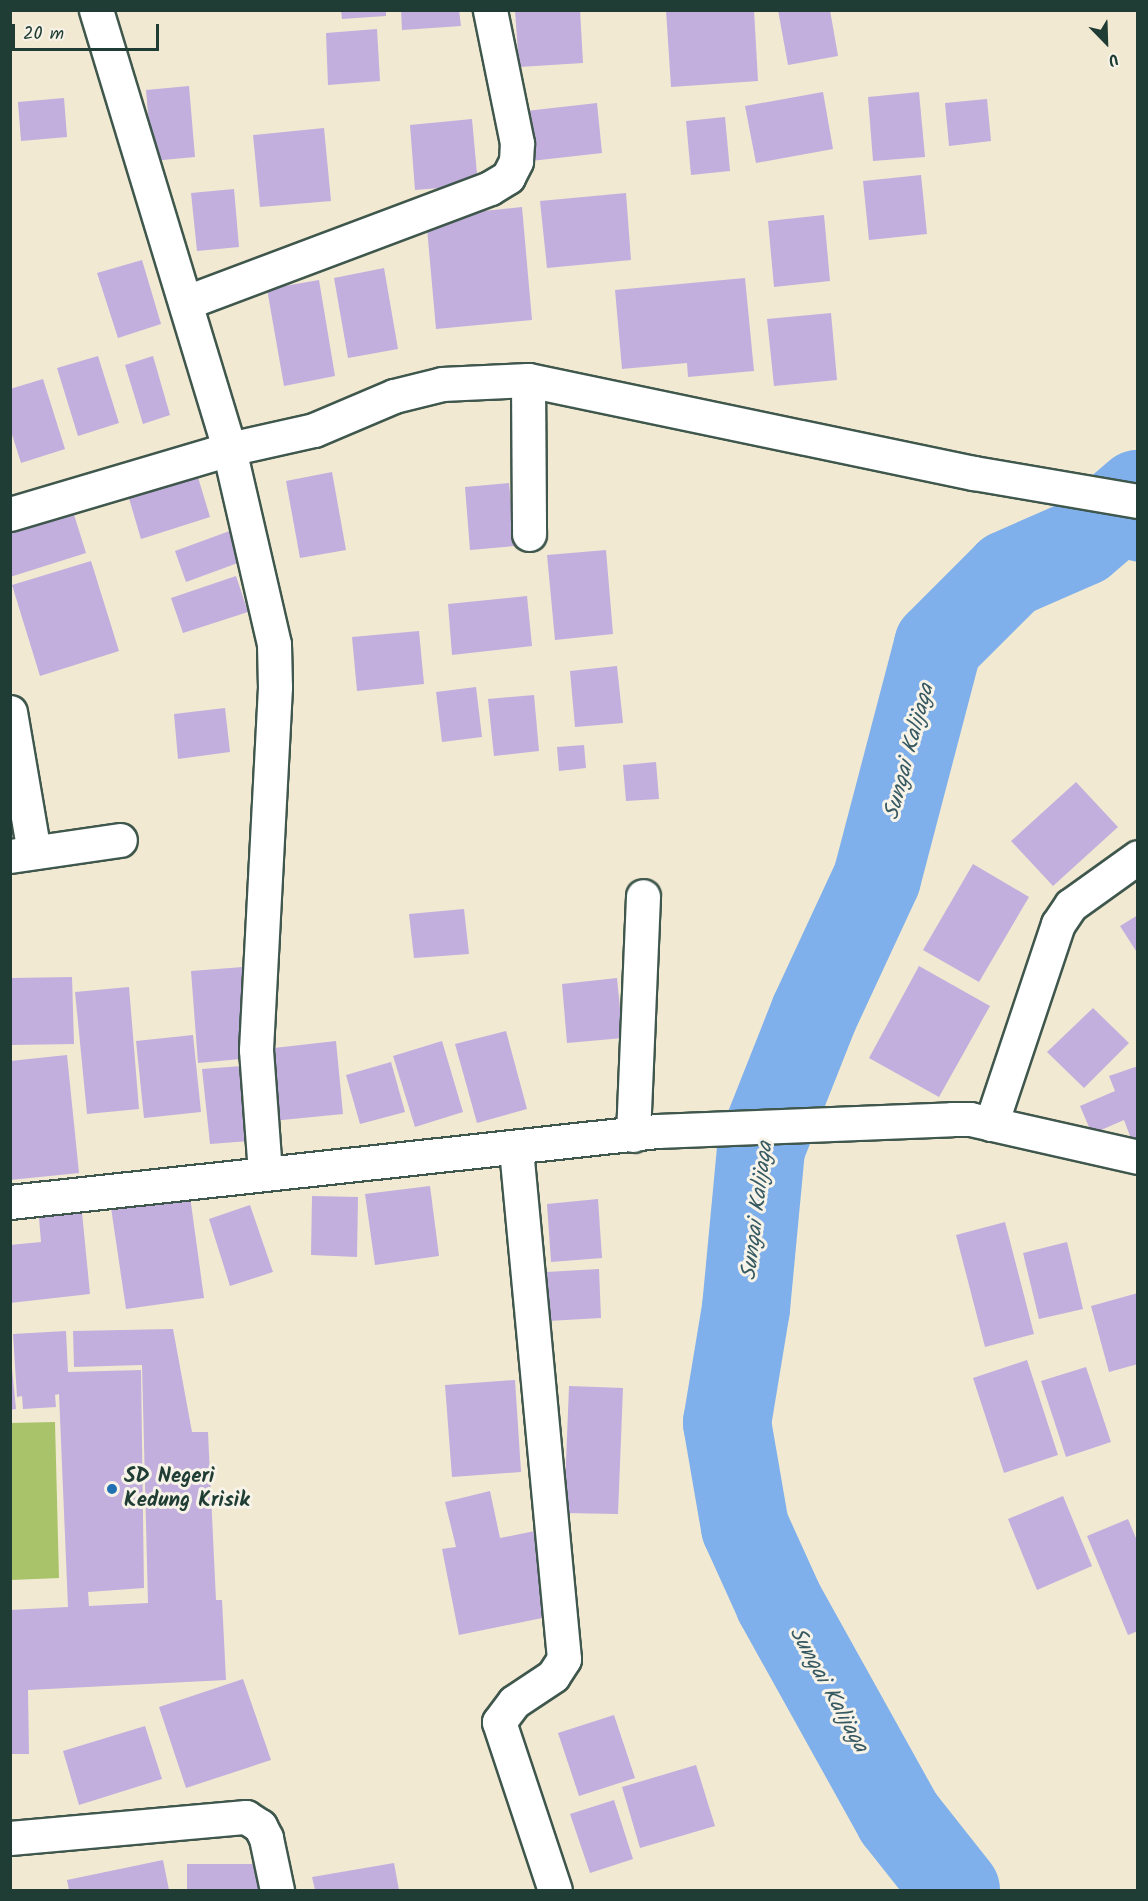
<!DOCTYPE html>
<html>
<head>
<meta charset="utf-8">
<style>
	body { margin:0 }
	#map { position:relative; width:1148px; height:1901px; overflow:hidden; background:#f2e9d3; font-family:Kalam,sans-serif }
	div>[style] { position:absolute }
	.green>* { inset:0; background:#a8c369 }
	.stream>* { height:15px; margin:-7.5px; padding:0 7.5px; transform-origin:7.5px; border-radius:7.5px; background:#7fb0eb }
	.river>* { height:88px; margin:-44px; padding:0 44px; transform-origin:44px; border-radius:44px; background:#7fb0eb }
	.building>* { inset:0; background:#c2afdd }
	.roads { filter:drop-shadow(2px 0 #3f574c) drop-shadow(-2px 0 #3f574c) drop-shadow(0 2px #3f574c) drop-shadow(0 -2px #3f574c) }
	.minor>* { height:33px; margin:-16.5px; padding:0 16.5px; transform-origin:16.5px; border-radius:16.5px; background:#fff }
	.tertiary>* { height:33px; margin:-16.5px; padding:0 16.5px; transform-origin:16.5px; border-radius:16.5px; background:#fff }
	.dots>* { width:16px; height:16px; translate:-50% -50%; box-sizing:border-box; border:3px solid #f7f3e8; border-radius:50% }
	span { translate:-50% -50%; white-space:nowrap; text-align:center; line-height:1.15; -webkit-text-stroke:6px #f7f3e8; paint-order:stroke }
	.poi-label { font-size:21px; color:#1f3d34; font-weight:700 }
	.left { translate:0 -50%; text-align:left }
	.water-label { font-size:22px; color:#375a62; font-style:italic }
	.frame { position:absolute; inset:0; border:12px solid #1f3d34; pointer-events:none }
	.north { position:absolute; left:1076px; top:12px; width:60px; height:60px; -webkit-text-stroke:4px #f7f3e8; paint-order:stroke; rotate:157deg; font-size:16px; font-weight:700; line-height:24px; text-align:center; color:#1f3d34 }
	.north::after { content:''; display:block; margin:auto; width:21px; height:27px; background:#1f3d34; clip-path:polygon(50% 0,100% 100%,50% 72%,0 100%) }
	.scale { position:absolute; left:12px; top:24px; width:147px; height:27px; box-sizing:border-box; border:3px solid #1f3d34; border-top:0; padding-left:8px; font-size:18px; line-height:21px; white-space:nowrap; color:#1f3d34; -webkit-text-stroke:4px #f7f3e8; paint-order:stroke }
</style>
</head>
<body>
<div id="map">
	<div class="green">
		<i style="clip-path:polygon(55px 1422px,59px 1578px,11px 1580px,11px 1423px)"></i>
	</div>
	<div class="stream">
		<i style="left:1082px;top:542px;width:57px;rotate:12.1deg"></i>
	</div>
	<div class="river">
		<i style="left:956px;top:1890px;width:92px;rotate:-128.4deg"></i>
		<i style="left:899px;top:1818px;width:247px;rotate:-119.1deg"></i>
		<i style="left:779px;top:1602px;width:82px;rotate:-114.4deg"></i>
		<i style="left:745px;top:1527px;width:106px;rotate:-99.8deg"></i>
		<i style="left:727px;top:1423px;width:117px;rotate:-80.6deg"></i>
		<i style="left:746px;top:1308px;width:161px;rotate:-84.6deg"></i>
		<i style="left:761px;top:1148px;width:144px;rotate:-68.4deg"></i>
		<i style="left:814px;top:1014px;width:150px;rotate:-65.1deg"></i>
		<i style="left:877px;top:878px;width:241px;rotate:-75.3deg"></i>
		<i style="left:938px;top:645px;width:100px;rotate:-45deg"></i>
		<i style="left:1009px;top:574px;width:80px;rotate:-23.7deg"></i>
		<i style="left:1082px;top:542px;width:74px;rotate:-40.6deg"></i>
	</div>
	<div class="building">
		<i style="clip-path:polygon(341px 10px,386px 10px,386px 16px,342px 19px)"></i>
		<i style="clip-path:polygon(401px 10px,459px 10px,461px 26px,402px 30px)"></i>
		<i style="clip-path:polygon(515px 10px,580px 10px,583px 63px,519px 67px)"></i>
		<i style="clip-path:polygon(666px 10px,754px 10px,758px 81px,671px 87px)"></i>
		<i style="clip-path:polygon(778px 10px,830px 10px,838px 56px,788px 65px)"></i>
		<i style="clip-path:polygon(377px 29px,380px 81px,328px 85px,326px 33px)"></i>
		<i style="clip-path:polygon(189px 86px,195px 157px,152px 161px,146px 90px)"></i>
		<i style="clip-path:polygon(823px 92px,833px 149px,756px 163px,745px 106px)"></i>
		<i style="clip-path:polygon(919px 92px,925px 157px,873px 161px,868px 97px)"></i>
		<i style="clip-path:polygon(64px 98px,67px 137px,21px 141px,18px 102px)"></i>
		<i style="clip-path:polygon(987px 99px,991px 141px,949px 146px,945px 103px)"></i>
		<i style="clip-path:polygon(597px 103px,602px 153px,531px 161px,526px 111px)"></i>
		<i style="clip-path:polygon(725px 117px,730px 171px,691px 175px,686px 121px)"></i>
		<i style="clip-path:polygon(472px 119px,478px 185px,415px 190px,410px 125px)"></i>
		<i style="clip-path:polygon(324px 128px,331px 201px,260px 207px,253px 135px)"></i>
		<i style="clip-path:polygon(921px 175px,927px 234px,869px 240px,863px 181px)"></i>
		<i style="clip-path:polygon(234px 189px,239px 247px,197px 251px,191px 193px)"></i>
		<i style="clip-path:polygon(626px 193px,631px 260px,547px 268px,540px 201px)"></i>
		<i style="clip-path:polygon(522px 207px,532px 320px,436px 329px,426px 217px)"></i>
		<i style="clip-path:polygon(824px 215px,830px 281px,774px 287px,768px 221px)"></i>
		<i style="clip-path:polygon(142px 260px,161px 324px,118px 338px,97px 273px)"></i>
		<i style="clip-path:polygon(384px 268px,398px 349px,348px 358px,334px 278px)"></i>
		<i style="clip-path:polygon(745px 278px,754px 371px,688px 377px,687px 363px,622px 369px,615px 290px)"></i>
		<i style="clip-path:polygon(319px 280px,335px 376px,284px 386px,267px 289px)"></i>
		<i style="clip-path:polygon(831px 313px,837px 380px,774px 386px,767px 319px)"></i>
		<i style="clip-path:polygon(98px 356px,119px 423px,78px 436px,57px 368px)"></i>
		<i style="clip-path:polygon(153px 356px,170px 415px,143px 424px,125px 365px)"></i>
		<i style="clip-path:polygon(43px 379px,65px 449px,21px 463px,10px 428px,10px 389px)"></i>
		<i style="clip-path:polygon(332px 472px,346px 550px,300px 558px,286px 481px)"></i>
		<i style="clip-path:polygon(197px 474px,210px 517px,141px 539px,128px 495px)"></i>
		<i style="clip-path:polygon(509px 483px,515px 546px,470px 550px,465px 487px)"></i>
		<i style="clip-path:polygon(71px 505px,86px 553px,10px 577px,10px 524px)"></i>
		<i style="clip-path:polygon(235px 529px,246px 560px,186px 582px,175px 551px)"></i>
		<i style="clip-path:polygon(606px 550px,613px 634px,555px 640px,547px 555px)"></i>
		<i style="clip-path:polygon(91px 561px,119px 651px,40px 676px,12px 585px)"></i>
		<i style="clip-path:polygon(236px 576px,248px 612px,183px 633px,171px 598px)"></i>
		<i style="clip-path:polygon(527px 596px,532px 646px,452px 655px,448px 604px)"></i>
		<i style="clip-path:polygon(419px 631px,424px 684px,357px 691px,352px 637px)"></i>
		<i style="clip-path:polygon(617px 666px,623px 723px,575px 727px,570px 671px)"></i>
		<i style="clip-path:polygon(476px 687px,482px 737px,442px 742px,436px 692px)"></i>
		<i style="clip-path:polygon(534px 695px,539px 751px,494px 756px,488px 699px)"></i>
		<i style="clip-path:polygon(225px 708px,230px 752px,178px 759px,174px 714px)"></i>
		<i style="clip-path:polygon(584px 745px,586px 768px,559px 771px,557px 747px)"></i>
		<i style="clip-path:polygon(656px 762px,659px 799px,626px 801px,623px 765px)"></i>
		<i style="clip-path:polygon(1076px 782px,1118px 827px,1053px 886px,1011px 841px)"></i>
		<i style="clip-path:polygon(973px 864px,1029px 897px,979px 982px,923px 950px)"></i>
		<i style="clip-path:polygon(464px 909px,469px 954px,414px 958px,409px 914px)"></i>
		<i style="clip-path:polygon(1138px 915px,1138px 954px,1120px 926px)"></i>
		<i style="clip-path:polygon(919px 966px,990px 1006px,939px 1097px,869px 1058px)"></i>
		<i style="clip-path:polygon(243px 967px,251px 1058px,198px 1063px,191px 971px)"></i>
		<i style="clip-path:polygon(72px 977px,74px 1044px,10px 1045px,10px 978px)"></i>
		<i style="clip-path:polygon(617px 978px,623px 1038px,567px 1043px,562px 984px)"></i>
		<i style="clip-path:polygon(129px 987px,139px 1109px,87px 1114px,75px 992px)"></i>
		<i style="clip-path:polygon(1093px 1008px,1129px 1043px,1084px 1088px,1047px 1052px)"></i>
		<i style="clip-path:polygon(506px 1031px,527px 1109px,477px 1123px,455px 1044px)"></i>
		<i style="clip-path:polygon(193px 1035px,201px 1112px,144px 1118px,136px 1041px)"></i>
		<i style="clip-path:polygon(336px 1041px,343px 1114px,272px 1121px,265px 1049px)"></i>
		<i style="clip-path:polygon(442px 1041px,463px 1112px,415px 1127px,393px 1056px)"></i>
		<i style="clip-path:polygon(67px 1055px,79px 1173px,10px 1180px,10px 1061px)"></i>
		<i style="clip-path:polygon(391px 1062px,405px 1112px,360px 1124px,346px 1075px)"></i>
		<i style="clip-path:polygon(255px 1065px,262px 1140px,210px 1144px,202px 1069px)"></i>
		<i style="clip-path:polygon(1138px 1066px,1138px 1142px,1133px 1144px,1124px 1120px,1092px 1134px,1080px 1106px,1115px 1091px,1109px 1076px)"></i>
		<i style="clip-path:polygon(430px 1186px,439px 1256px,375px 1265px,365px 1194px)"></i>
		<i style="clip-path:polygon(189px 1189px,204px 1298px,126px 1309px,110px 1201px)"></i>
		<i style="clip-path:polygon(312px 1196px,358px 1197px,357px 1257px,311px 1255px)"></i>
		<i style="clip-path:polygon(598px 1199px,602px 1258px,551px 1262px,547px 1204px)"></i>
		<i style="clip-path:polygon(81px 1202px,90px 1294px,10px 1303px,10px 1245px,41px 1242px,38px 1206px)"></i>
		<i style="clip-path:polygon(250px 1205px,273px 1272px,230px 1286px,209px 1219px)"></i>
		<i style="clip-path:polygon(1005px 1222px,1034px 1334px,985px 1347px,956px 1235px)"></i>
		<i style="clip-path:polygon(1067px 1242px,1083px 1309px,1039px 1319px,1023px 1253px)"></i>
		<i style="clip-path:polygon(599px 1269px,601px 1318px,548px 1321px,546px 1272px)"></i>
		<i style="clip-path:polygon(1138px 1293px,1138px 1364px,1109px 1372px,1091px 1306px)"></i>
		<i style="clip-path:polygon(173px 1329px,192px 1432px,208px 1432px,216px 1600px,222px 1600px,226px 1680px,28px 1690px,29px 1754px,10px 1754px,10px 1610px,68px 1607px,59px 1394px,55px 1395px,56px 1407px,23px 1409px,22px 1396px,17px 1397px,13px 1334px,66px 1331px,68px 1372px,141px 1370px,144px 1588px,88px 1592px,89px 1606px,148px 1603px,142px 1365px,74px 1367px,73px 1331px)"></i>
		<i style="clip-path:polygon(10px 1348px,16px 1409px,10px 1410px)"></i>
		<i style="clip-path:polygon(1027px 1360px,1058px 1455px,1004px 1473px,973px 1378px)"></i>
		<i style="clip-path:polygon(1086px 1367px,1111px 1442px,1066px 1457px,1041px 1381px)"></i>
		<i style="clip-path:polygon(515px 1380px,521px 1472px,452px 1477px,445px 1385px)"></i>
		<i style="clip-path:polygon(569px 1386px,623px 1388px,618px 1514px,564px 1513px)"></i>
		<i style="clip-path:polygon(490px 1491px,500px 1538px,535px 1531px,552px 1616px,459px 1635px,442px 1549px,456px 1547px,445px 1502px)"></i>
		<i style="clip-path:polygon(1063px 1496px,1092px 1566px,1037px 1590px,1008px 1519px)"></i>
		<i style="clip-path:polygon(1128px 1519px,1138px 1543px,1138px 1631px,1128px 1635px,1087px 1536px)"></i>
		<i style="clip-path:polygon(243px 1679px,271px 1760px,186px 1788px,159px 1707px)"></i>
		<i style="clip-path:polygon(614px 1715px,635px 1778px,579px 1796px,558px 1733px)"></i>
		<i style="clip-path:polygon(145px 1726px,162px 1779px,79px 1805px,63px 1751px)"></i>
		<i style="clip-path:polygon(696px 1765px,715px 1826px,640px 1848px,622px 1787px)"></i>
		<i style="clip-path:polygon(614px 1800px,633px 1859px,590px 1873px,570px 1814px)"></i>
		<i style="clip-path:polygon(163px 1860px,169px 1890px,69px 1890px,67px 1880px)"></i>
		<i style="clip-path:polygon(394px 1863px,399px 1890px,315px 1890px,312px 1877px)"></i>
		<i style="clip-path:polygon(187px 1864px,262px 1864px,262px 1890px,187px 1890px)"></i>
	</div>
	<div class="roads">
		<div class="minor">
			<i style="left:96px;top:10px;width:459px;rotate:73.1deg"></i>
			<i style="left:229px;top:449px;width:200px;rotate:77deg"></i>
			<i style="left:274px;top:644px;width:43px;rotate:88.7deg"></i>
			<i style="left:275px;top:687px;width:363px;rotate:93deg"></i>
			<i style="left:256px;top:1050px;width:123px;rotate:85.8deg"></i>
			<i style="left:187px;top:302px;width:324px;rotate:-20.6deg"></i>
			<i style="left:490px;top:188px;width:21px;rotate:-31deg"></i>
			<i style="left:508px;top:177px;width:18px;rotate:-63deg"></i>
			<i style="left:516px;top:161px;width:18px;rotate:-87deg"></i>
			<i style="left:517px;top:143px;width:136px;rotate:-101.5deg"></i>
			<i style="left:528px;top:380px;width:154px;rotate:89.6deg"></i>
			<i style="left:10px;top:514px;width:228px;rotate:-16.5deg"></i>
			<i style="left:229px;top:449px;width:87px;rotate:-12.6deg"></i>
			<i style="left:314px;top:430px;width:87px;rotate:-23deg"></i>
			<i style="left:394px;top:396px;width:49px;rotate:-14deg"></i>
			<i style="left:442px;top:384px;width:86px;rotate:-2.7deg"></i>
			<i style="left:528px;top:380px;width:456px;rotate:11.8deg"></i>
			<i style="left:974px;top:473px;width:166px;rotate:9.7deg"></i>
			<i style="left:10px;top:712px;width:142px;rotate:80.3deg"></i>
			<i style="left:10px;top:856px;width:111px;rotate:-8.3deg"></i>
			<i style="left:991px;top:1124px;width:211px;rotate:-71.5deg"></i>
			<i style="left:1058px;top:924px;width:23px;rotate:-56deg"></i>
			<i style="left:1071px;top:905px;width:82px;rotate:-35.6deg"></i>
			<i style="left:633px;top:1135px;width:239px;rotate:-87.6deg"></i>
			<i style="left:516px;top:1149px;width:512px;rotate:84.62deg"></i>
			<i style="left:564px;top:1659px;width:20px;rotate:123deg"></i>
			<i style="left:553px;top:1676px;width:47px;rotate:146.3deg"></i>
			<i style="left:514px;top:1702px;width:25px;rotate:127deg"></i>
			<i style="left:499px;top:1722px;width:177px;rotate:71.6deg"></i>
			<i style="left:10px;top:1838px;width:237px;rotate:-5.1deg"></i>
			<i style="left:246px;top:1817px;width:17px;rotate:33deg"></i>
			<i style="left:260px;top:1826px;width:13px;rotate:63deg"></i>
			<i style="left:266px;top:1838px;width:53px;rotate:78.1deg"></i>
		</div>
		<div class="tertiary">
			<i style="left:10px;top:1202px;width:651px;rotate:-6.26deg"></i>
			<i style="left:657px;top:1131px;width:295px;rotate:-2.3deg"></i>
			<i style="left:952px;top:1119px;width:18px"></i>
			<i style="left:970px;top:1119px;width:172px;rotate:12.7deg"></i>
		</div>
	</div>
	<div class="dots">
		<i style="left:112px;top:1489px;background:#1f6fb2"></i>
	</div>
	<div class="poi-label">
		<span class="left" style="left:124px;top:1489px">SD Negeri<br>Kedung Krisik</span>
	</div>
	<div class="water-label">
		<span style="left:910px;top:752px;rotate:-75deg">Sungai Kalijaga</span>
		<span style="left:758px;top:1211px;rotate:-83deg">Sungai Kalijaga</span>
		<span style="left:828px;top:1690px;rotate:61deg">Sungai Kalijaga</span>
	</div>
	<div class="frame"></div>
	<div class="north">U</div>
	<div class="scale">20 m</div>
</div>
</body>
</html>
